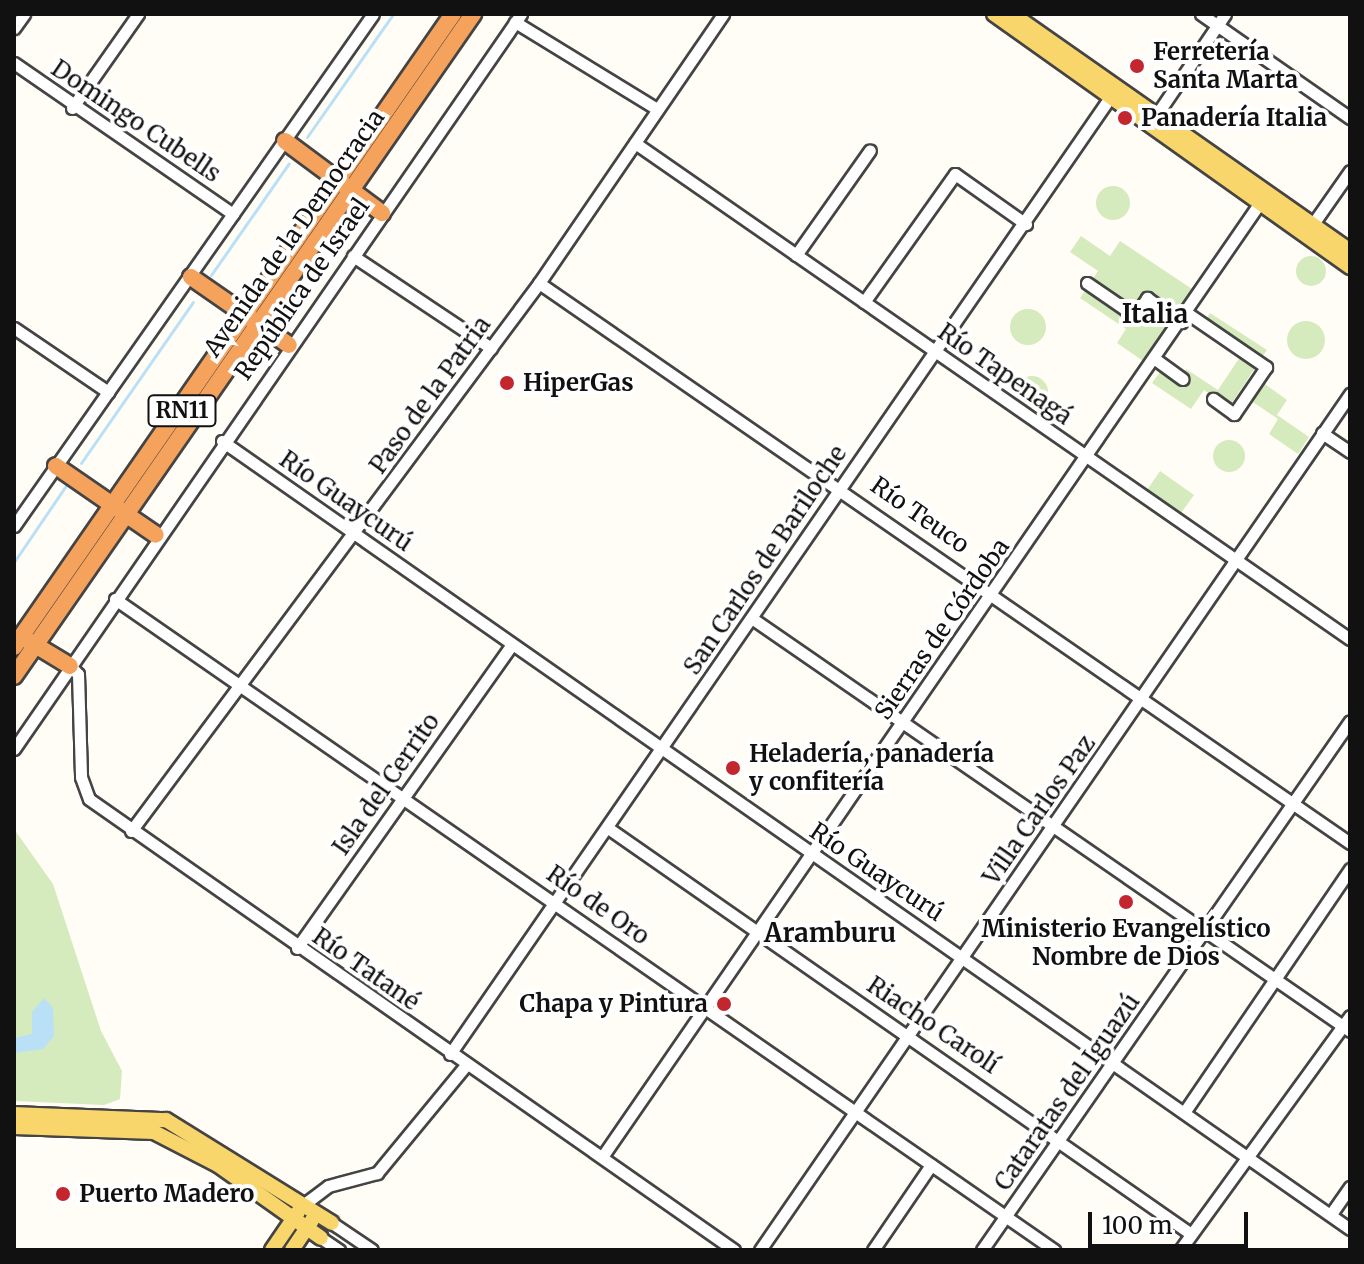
<!DOCTYPE html>
<html>
<head>
<meta charset="utf-8">
<style>
	body { margin:0 }
	#map { position:relative; width:1364px; height:1264px; overflow:hidden; background:#fffdf5; font-family:Merriweather,serif }
	div>[style] { position:absolute }
	.green>* { inset:0; background:#d5ebbd }
	.round { border-radius:50% }
	.water>* { inset:0; background:#b9e0f7 }
	.stream>* { height:3px; margin:-1.5px; padding:0 1.5px; transform-origin:1.5px; border-radius:1.5px; background:#b9e0f7 }
	.roads { filter:drop-shadow(2px 0 #444) drop-shadow(-2px 0 #444) drop-shadow(0 2px #444) drop-shadow(0 -2px #444) }
	.minor>* { height:11px; margin:-5.5px; padding:0 5.5px; transform-origin:5.5px; border-radius:5.5px; background:#fff }
	.major>* { height:14px; margin:-7px; padding:0 7px; transform-origin:7px; border-radius:7px; background:#f9d66b }
	.highway>* { height:16px; margin:-8px; padding:0 8px; transform-origin:8px; border-radius:8px; background:#f5a25d }
	.dots>* { width:22px; height:22px; translate:-50% -50%; box-sizing:border-box; border:4px solid #fff; border-radius:50% }
	span { translate:-50% -50%; white-space:nowrap; text-align:center; line-height:1.15; -webkit-text-stroke:8px #fff; paint-order:stroke }
	.shield-label span { padding:2px 6px; background:#fff; border:2px solid; border-radius:6px; -webkit-text-stroke-width:0 }
	.shield-label { font-size:22px; color:#111; font-weight:700 }
	.poi-label { font-size:24px; color:#111; font-weight:700 }
	.left { translate:0 -50%; text-align:left }
	.right { translate:-100% -50%; text-align:right }
	.street-label { font-size:24px; color:#111 }
	.neighbourhood-label { font-size:26px; color:#111; font-weight:700 }
	.frame { position:absolute; inset:0; border:16px solid #111; pointer-events:none }
	.scale { position:absolute; left:1088px; top:1212px; width:160px; height:36px; box-sizing:border-box; border:4px solid #111; border-top:0; padding-left:10px; font-size:24px; line-height:28px; white-space:nowrap; color:#111; -webkit-text-stroke:6px #fff; paint-order:stroke }
</style>
</head>
<body>
<div id="map">
	<div class="green">
		<i class="round" style="left:1096px;top:186px;width:34px;height:34px"></i>
		<i style="clip-path:polygon(1081px 236px,1110px 256px,1120px 241px,1195px 291px,1146px 363px,1117px 343px,1126px 329px,1080px 298px,1098px 271px,1070px 252px)"></i>
		<i class="round" style="left:1296px;top:256px;width:30px;height:30px"></i>
		<i class="round" style="left:1010px;top:309px;width:36px;height:36px"></i>
		<i style="clip-path:polygon(1210px 313px,1267px 350px,1229px 407px,1204px 390px,1191px 409px,1152px 383px,1160px 372px,1177px 383px,1186px 369px,1218px 390px,1246px 348px,1205px 321px)"></i>
		<i class="round" style="left:1287px;top:321px;width:38px;height:38px"></i>
		<i class="round" style="left:1016px;top:376px;width:32px;height:32px"></i>
		<i style="clip-path:polygon(1262px 382px,1287px 400px,1277px 415px,1309px 437px,1298px 454px,1269px 434px,1278px 419px,1250px 400px)"></i>
		<i class="round" style="left:1213px;top:440px;width:32px;height:32px"></i>
		<i style="clip-path:polygon(1160px 471px,1194px 495px,1181px 513px,1147px 490px)"></i>
		<i style="clip-path:polygon(14px 829px,53px 884px,101px 1031px,122px 1071px,120px 1099px,104px 1105px,14px 1101px)"></i>
	</div>
	<div class="water">
		<i style="clip-path:polygon(44px 998px,53px 1008px,54px 1036px,43px 1049px,14px 1053px,14px 1038px,32px 1034px,32px 1012px)"></i>
	</div>
	<div class="stream">
		<i style="left:307px;top:137px;width:150px;rotate:-55deg"></i>
		<i style="left:211px;top:275px;width:136px;rotate:-55.1deg"></i>
		<i style="left:81px;top:463px;width:196px;rotate:-55.2deg"></i>
		<i style="left:14px;top:562px;width:91px;rotate:-55.8deg"></i>
	</div>
	<div class="roads">
		<div class="minor">
			<i style="left:1201px;top:14px;width:182px;rotate:34.9deg"></i>
			<i style="left:515px;top:22px;width:167px;rotate:31.5deg"></i>
			<i style="left:14px;top:28px;width:17px;rotate:-54deg"></i>
			<i style="left:14px;top:63px;width:266px;rotate:34.6deg"></i>
			<i style="left:72px;top:108px;width:115px;rotate:-54.9deg"></i>
			<i style="left:1153px;top:120px;width:128px;rotate:-55.8deg"></i>
			<i style="left:635px;top:143px;width:870px;rotate:34.75deg"></i>
			<i style="left:1308px;top:231px;width:73px;rotate:-55deg"></i>
			<i style="left:796px;top:255px;width:128px;rotate:-54.8deg"></i>
			<i style="left:353px;top:256px;width:166px;rotate:33.7deg"></i>
			<i style="left:539px;top:283px;width:986px;rotate:34.63deg"></i>
			<i style="left:1087px;top:283px;width:58px;rotate:34.5deg"></i>
			<i style="left:1135px;top:316px;width:22px;rotate:-56deg"></i>
			<i style="left:1147px;top:298px;width:42px;rotate:35.2deg"></i>
			<i style="left:864px;top:302px;width:157px;rotate:-54.6deg"></i>
			<i style="left:955px;top:174px;width:87px;rotate:35.2deg"></i>
			<i style="left:1187px;top:313px;width:96px;rotate:34.4deg"></i>
			<i style="left:1266px;top:367px;width:57px;rotate:124.2deg"></i>
			<i style="left:1234px;top:414px;width:26px;rotate:-144deg"></i>
			<i style="left:14px;top:328px;width:114px;rotate:34.2deg"></i>
			<i style="left:1155px;top:359px;width:34px;rotate:36deg"></i>
			<i style="left:1322px;top:433px;width:34px;rotate:34deg"></i>
			<i style="left:222px;top:441px;width:1376px;rotate:34.94deg"></i>
			<i style="left:14px;top:526px;width:625px;rotate:-54.96deg"></i>
			<i style="left:115px;top:599px;width:1143px;rotate:34.73deg"></i>
			<i style="left:753px;top:619px;width:725px;rotate:34.61deg"></i>
			<i style="left:70px;top:666px;width:11px;rotate:45deg"></i>
			<i style="left:78px;top:674px;width:103px;rotate:88.3deg"></i>
			<i style="left:81px;top:777px;width:23px;rotate:70deg"></i>
			<i style="left:89px;top:799px;width:787px;rotate:34.96deg"></i>
			<i style="left:14px;top:749px;width:893px;rotate:-55.4deg"></i>
			<i style="left:608px;top:828px;width:710px;rotate:34.85deg"></i>
			<i style="left:131px;top:831px;width:683px;rotate:-53.33deg"></i>
			<i style="left:539px;top:283px;width:326px;rotate:-55.6deg"></i>
			<i style="left:297px;top:948px;width:370px;rotate:-54.7deg"></i>
			<i style="left:450px;top:1054px;width:1171px;rotate:-55.4deg"></i>
			<i style="left:1185px;top:1111px;width:293px;rotate:-55.7deg"></i>
			<i style="left:602px;top:1157px;width:1158px;rotate:-55.42deg"></i>
			<i style="left:303px;top:1205px;width:31px;rotate:-37deg"></i>
			<i style="left:328px;top:1186px;width:51px;rotate:-14.9deg"></i>
			<i style="left:377px;top:1173px;width:140px;rotate:-50.5deg"></i>
			<i style="left:1331px;top:1214px;width:33px;rotate:-55deg"></i>
			<i style="left:332px;top:1223px;width:48px;rotate:34deg"></i>
			<i style="left:321px;top:1238px;width:22px;rotate:34deg"></i>
			<i style="left:760px;top:1250px;width:1040px;rotate:-55.42deg"></i>
			<i style="left:873px;top:1250px;width:103px;rotate:-55.7deg"></i>
			<i style="left:982px;top:1250px;width:644px;rotate:-55.18deg"></i>
			<i style="left:1180px;top:1250px;width:289px;rotate:-54deg"></i>
		</div>
		<div class="major">
			<i style="left:994px;top:14px;width:437px;rotate:35.4deg"></i>
			<i style="left:1012px;top:14px;width:413px;rotate:35deg"></i>
			<i style="left:14px;top:1114px;width:152px;rotate:2.3deg"></i>
			<i style="left:166px;top:1120px;width:195px;rotate:31.8deg"></i>
			<i style="left:14px;top:1127px;width:140px;rotate:2deg"></i>
			<i style="left:154px;top:1132px;width:72px;rotate:27.3deg"></i>
			<i style="left:218px;top:1165px;width:126px;rotate:35.3deg"></i>
			<i style="left:272px;top:1250px;width:46px;rotate:-55.6deg"></i>
			<i style="left:292px;top:1250px;width:36px;rotate:-56deg"></i>
		</div>
		<div class="highway">
			<i style="left:285px;top:141px;width:121px;rotate:36.6deg"></i>
			<i style="left:191px;top:277px;width:119px;rotate:34.8deg"></i>
			<i style="left:56px;top:466px;width:121px;rotate:34.6deg"></i>
			<i style="left:27px;top:640px;width:50px;rotate:31.2deg"></i>
			<i style="left:14px;top:647px;width:770px;rotate:-55.26deg"></i>
			<i style="left:14px;top:676px;width:806px;rotate:-55.26deg"></i>
		</div>
	</div>
	<div class="dots">
		<i style="left:1137px;top:66px;background:#c4262e"></i>
		<i style="left:1125px;top:118px;background:#c4262e"></i>
		<i style="left:507px;top:383px;background:#c4262e"></i>
		<i style="left:733px;top:768px;background:#c4262e"></i>
		<i style="left:1126px;top:902px;background:#c4262e"></i>
		<i style="left:724px;top:1004px;background:#c4262e"></i>
		<i style="left:63px;top:1194px;background:#c4262e"></i>
	</div>
	<div class="shield-label">
		<span style="left:182px;top:411px">RN11</span>
	</div>
	<div class="poi-label">
		<span class="left" style="left:1153px;top:66px">Ferretería<br>Santa Marta</span>
		<span class="left" style="left:1141px;top:118px">Panadería Italia</span>
		<span class="left" style="left:523px;top:383px">HiperGas</span>
		<span class="left" style="left:749px;top:768px">Heladería, panadería<br>y confitería</span>
		<span style="left:1126px;top:943px">Ministerio Evangelístico<br>Nombre de Dios</span>
		<span class="right" style="left:708px;top:1004px">Chapa y Pintura</span>
		<span class="left" style="left:79px;top:1194px">Puerto Madero</span>
	</div>
	<div class="street-label">
		<span style="left:136px;top:121px;rotate:34deg">Domingo Cubells</span>
		<span style="left:294px;top:233px;rotate:-55deg">Avenida de la Democracia</span>
		<span style="left:302px;top:289px;rotate:-55deg">República de Israel</span>
		<span style="left:1005px;top:374px;rotate:35deg">Río Tapenagá</span>
		<span style="left:430px;top:395px;rotate:-54deg">Paso de la Patria</span>
		<span style="left:346px;top:501px;rotate:35deg">Río Guaycurú</span>
		<span style="left:920px;top:515px;rotate:35deg">Río Teuco</span>
		<span style="left:765px;top:560px;rotate:-56deg">San Carlos de Bariloche</span>
		<span style="left:942px;top:629px;rotate:-55deg">Sierras de Córdoba</span>
		<span style="left:386px;top:784px;rotate:-55deg">Isla del Cerrito</span>
		<span style="left:1039px;top:810px;rotate:-55deg">Villa Carlos Paz</span>
		<span style="left:877px;top:872px;rotate:34deg">Río Guaycurú</span>
		<span style="left:598px;top:905px;rotate:35deg">Río de Oro</span>
		<span style="left:366px;top:969px;rotate:35deg">Río Tatané</span>
		<span style="left:933px;top:1025px;rotate:34deg">Riacho Carolí</span>
		<span style="left:1067px;top:1092px;rotate:-55deg">Cataratas del Iguazú</span>
	</div>
	<div class="neighbourhood-label">
		<span style="left:1155px;top:314px">Italia</span>
		<span style="left:830px;top:933px">Aramburu</span>
	</div>
	<div class="frame"></div>
	<div class="scale">100 m</div>
</div>
</body>
</html>
